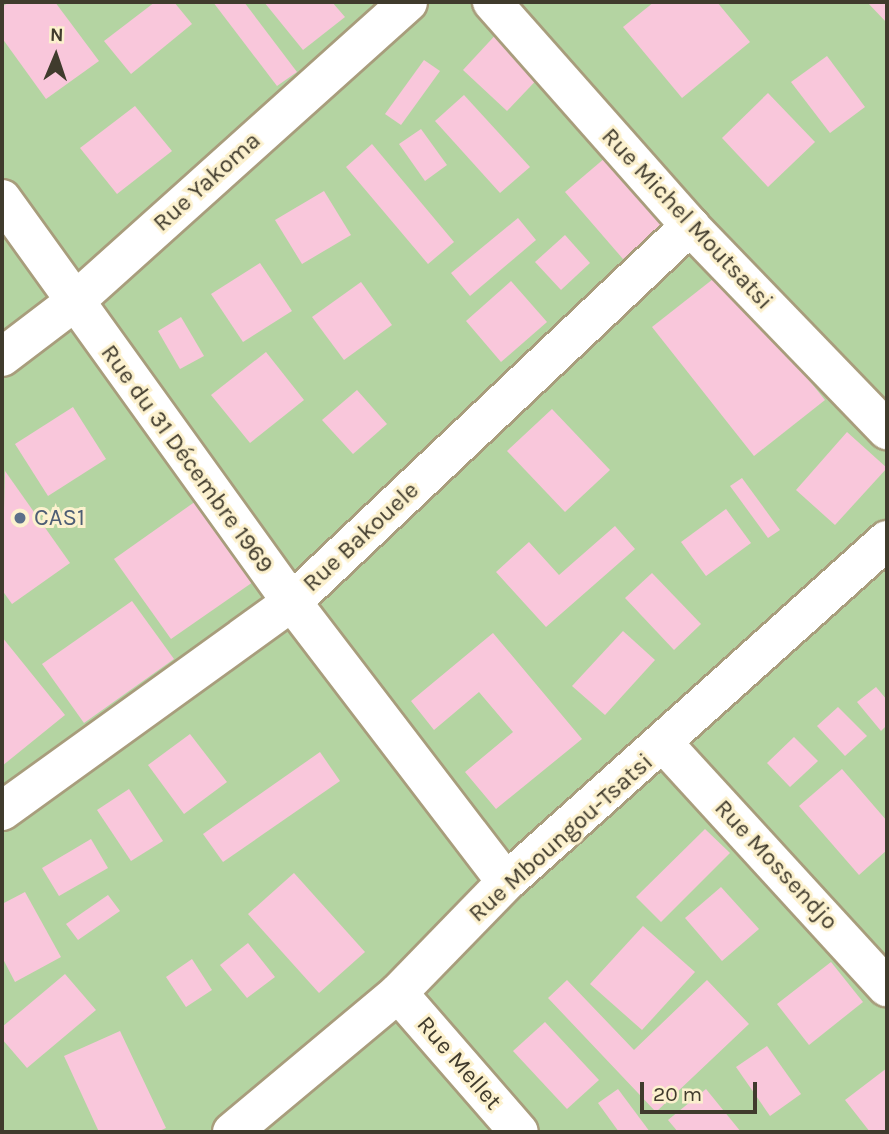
<!DOCTYPE html>
<html>
<head>
<meta charset="utf-8">
<style>
	body { margin:0 }
	#map { position:relative; width:889px; height:1134px; overflow:hidden; background:#fcf1ce; font-family:Karla,sans-serif }
	div>[style] { position:absolute }
	.green>* { inset:0; background:#b4d4a2 }
	.building>* { inset:0; background:#f9c7db }
	.roads { filter:drop-shadow(2px 0 #a89d7c) drop-shadow(-2px 0 #a89d7c) drop-shadow(0 2px #a89d7c) drop-shadow(0 -2px #a89d7c) }
	.minor>* { height:38px; margin:-19px; padding:0 19px; transform-origin:19px; border-radius:19px; background:#fff }
	.dots>* { width:19px; height:19px; translate:-50% -50%; box-sizing:border-box; border:4px solid #fcf1ce; border-radius:50% }
	span { translate:-50% -50%; white-space:nowrap; text-align:center; line-height:1.15; -webkit-text-stroke:6px #fcf1ce; paint-order:stroke }
	.street-label { font-size:24px; color:#403b2d }
	.service-label { font-size:24px; color:#4e5e75 }
	.left { translate:0 -50%; text-align:left }
	.frame { position:absolute; inset:0; border:4px solid #403b2d; pointer-events:none }
	.north { position:absolute; left:21px; top:21px; width:70px; height:70px; -webkit-text-stroke:5px #fcf1ce; paint-order:stroke; rotate:2deg; font-size:19px; font-weight:700; line-height:28px; text-align:center; color:#403b2d }
	.north::after { content:''; display:block; margin:auto; width:24px; height:32px; background:#403b2d; clip-path:polygon(50% 0,100% 100%,50% 72%,0 100%) }
	.scale { position:absolute; left:640px; top:1082px; width:117px; height:32px; box-sizing:border-box; border:4px solid #403b2d; border-top:0; padding-left:9px; font-size:21px; line-height:24px; white-space:nowrap; color:#403b2d; -webkit-text-stroke:5px #fcf1ce; paint-order:stroke }
</style>
</head>
<body>
<div id="map">
	<div class="green">
		<i style="clip-path:polygon(2px 2px,887px 2px,887px 1132px,2px 1132px)"></i>
	</div>
	<div class="building">
		<i style="clip-path:polygon(9px 2px,55px 2px,99px 61px,46px 99px,2px 38px,2px 7px)"></i>
		<i style="clip-path:polygon(155px 2px,174px 2px,192px 24px,131px 74px,104px 41px)"></i>
		<i style="clip-path:polygon(213px 2px,244px 2px,297px 72px,277px 86px)"></i>
		<i style="clip-path:polygon(264px 2px,332px 2px,345px 17px,303px 50px)"></i>
		<i style="clip-path:polygon(654px 2px,717px 2px,750px 42px,682px 98px,623px 27px)"></i>
		<i style="clip-path:polygon(867px 2px,887px 2px,887px 23px)"></i>
		<i style="clip-path:polygon(501px 29px,546px 70px,507px 111px,463px 70px)"></i>
		<i style="clip-path:polygon(827px 56px,865px 107px,830px 133px,791px 82px)"></i>
		<i style="clip-path:polygon(424px 60px,440px 71px,401px 125px,385px 114px)"></i>
		<i style="clip-path:polygon(768px 93px,815px 142px,768px 187px,722px 138px)"></i>
		<i style="clip-path:polygon(464px 95px,530px 167px,500px 193px,435px 121px)"></i>
		<i style="clip-path:polygon(135px 106px,172px 151px,117px 194px,80px 148px)"></i>
		<i style="clip-path:polygon(421px 129px,447px 165px,425px 181px,399px 144px)"></i>
		<i style="clip-path:polygon(372px 144px,454px 242px,428px 264px,346px 167px)"></i>
		<i style="clip-path:polygon(612px 152px,670px 219px,623px 259px,565px 192px)"></i>
		<i style="clip-path:polygon(324px 191px,351px 235px,302px 264px,275px 220px)"></i>
		<i style="clip-path:polygon(518px 218px,536px 240px,470px 296px,451px 273px)"></i>
		<i style="clip-path:polygon(565px 235px,590px 263px,561px 290px,535px 262px)"></i>
		<i style="clip-path:polygon(260px 263px,292px 311px,243px 342px,211px 294px)"></i>
		<i style="clip-path:polygon(722px 272px,825px 400px,754px 456px,652px 327px)"></i>
		<i style="clip-path:polygon(511px 281px,547px 322px,501px 362px,466px 321px)"></i>
		<i style="clip-path:polygon(361px 282px,392px 325px,344px 360px,312px 317px)"></i>
		<i style="clip-path:polygon(181px 317px,204px 356px,180px 369px,158px 331px)"></i>
		<i style="clip-path:polygon(266px 352px,304px 400px,250px 443px,211px 395px)"></i>
		<i style="clip-path:polygon(357px 390px,387px 424px,353px 454px,322px 420px)"></i>
		<i style="clip-path:polygon(73px 407px,106px 459px,48px 496px,15px 444px)"></i>
		<i style="clip-path:polygon(552px 409px,610px 470px,565px 512px,507px 451px)"></i>
		<i style="clip-path:polygon(847px 432px,887px 468px,835px 525px,796px 490px)"></i>
		<i style="clip-path:polygon(5px 471px,70px 563px,12px 604px,2px 590px)"></i>
		<i style="clip-path:polygon(742px 478px,780px 530px,768px 538px,730px 486px)"></i>
		<i style="clip-path:polygon(196px 501px,253px 582px,171px 639px,114px 559px)"></i>
		<i style="clip-path:polygon(726px 509px,751px 543px,706px 576px,681px 542px)"></i>
		<i style="clip-path:polygon(615px 526px,635px 549px,546px 627px,496px 572px,529px 542px,559px 575px)"></i>
		<i style="clip-path:polygon(652px 573px,701px 624px,674px 650px,625px 598px)"></i>
		<i style="clip-path:polygon(132px 601px,174px 659px,84px 723px,42px 664px)"></i>
		<i style="clip-path:polygon(623px 631px,655px 660px,605px 715px,572px 686px)"></i>
		<i style="clip-path:polygon(493px 633px,582px 739px,496px 809px,465px 772px,513px 732px,479px 692px,434px 730px,411px 701px)"></i>
		<i style="clip-path:polygon(2px 637px,65px 715px,2px 766px)"></i>
		<i style="clip-path:polygon(876px 687px,887px 700px,887px 725px,881px 731px,857px 702px)"></i>
		<i style="clip-path:polygon(838px 707px,867px 736px,845px 756px,817px 726px)"></i>
		<i style="clip-path:polygon(190px 734px,227px 782px,184px 814px,148px 765px)"></i>
		<i style="clip-path:polygon(794px 737px,818px 761px,790px 787px,767px 763px)"></i>
		<i style="clip-path:polygon(320px 752px,340px 781px,223px 862px,203px 834px)"></i>
		<i style="clip-path:polygon(842px 769px,887px 821px,887px 850px,859px 875px,799px 806px)"></i>
		<i style="clip-path:polygon(129px 789px,163px 841px,131px 861px,97px 810px)"></i>
		<i style="clip-path:polygon(705px 829px,730px 853px,661px 922px,636px 897px)"></i>
		<i style="clip-path:polygon(91px 839px,108px 868px,59px 896px,42px 868px)"></i>
		<i style="clip-path:polygon(294px 873px,365px 952px,319px 993px,248px 914px)"></i>
		<i style="clip-path:polygon(721px 887px,759px 929px,722px 961px,685px 918px)"></i>
		<i style="clip-path:polygon(25px 892px,61px 957px,15px 982px,2px 957px,2px 904px)"></i>
		<i style="clip-path:polygon(108px 895px,120px 911px,78px 940px,66px 924px)"></i>
		<i style="clip-path:polygon(643px 926px,695px 972px,642px 1030px,590px 984px)"></i>
		<i style="clip-path:polygon(248px 943px,275px 977px,247px 998px,220px 965px)"></i>
		<i style="clip-path:polygon(192px 959px,212px 990px,186px 1007px,166px 977px)"></i>
		<i style="clip-path:polygon(831px 962px,863px 1002px,809px 1045px,777px 1004px)"></i>
		<i style="clip-path:polygon(65px 974px,96px 1010px,27px 1068px,2px 1039px,2px 1027px)"></i>
		<i style="clip-path:polygon(567px 980px,634px 1050px,707px 980px,749px 1024px,656px 1112px,548px 998px)"></i>
		<i style="clip-path:polygon(545px 1022px,599px 1080px,567px 1109px,513px 1051px)"></i>
		<i style="clip-path:polygon(120px 1031px,166px 1128px,157px 1132px,99px 1132px,64px 1056px)"></i>
		<i style="clip-path:polygon(767px 1046px,801px 1094px,770px 1116px,736px 1067px)"></i>
		<i style="clip-path:polygon(887px 1068px,887px 1131px,870px 1132px,845px 1100px)"></i>
		<i style="clip-path:polygon(618px 1089px,650px 1132px,619px 1132px,598px 1103px)"></i>
		<i style="clip-path:polygon(706px 1089px,741px 1132px,678px 1132px,668px 1120px)"></i>
	</div>
	<div class="roads">
		<div class="minor">
			<i style="left:492px;top:2px;width:299px;rotate:48.5deg"></i>
			<i style="left:690px;top:226px;width:284px;rotate:46deg"></i>
			<i style="left:2px;top:199px;width:496px;rotate:54.3deg"></i>
			<i style="left:292px;top:602px;width:352px;rotate:52.6deg"></i>
			<i style="left:2px;top:357px;width:89px;rotate:-37.3deg"></i>
			<i style="left:73px;top:303px;width:450px;rotate:-41.9deg"></i>
			<i style="left:664px;top:744px;width:330px;rotate:47.5deg"></i>
			<i style="left:2px;top:811px;width:357px;rotate:-35.8deg"></i>
			<i style="left:292px;top:602px;width:548px;rotate:-43.37deg"></i>
			<i style="left:398px;top:993px;width:184px;rotate:49deg"></i>
			<i style="left:232px;top:1132px;width:217px;rotate:-39.9deg"></i>
			<i style="left:398px;top:993px;width:155px;rotate:-45.8deg"></i>
			<i style="left:506px;top:882px;width:512px;rotate:-41.91deg"></i>
		</div>
	</div>
	<div class="dots">
		<i style="left:20px;top:518px;background:#5c6f8a"></i>
	</div>
	<div class="street-label">
		<span style="left:207px;top:182px;rotate:-42deg">Rue Yakoma</span>
		<span style="left:687px;top:219px;rotate:47deg">Rue Michel Moutsatsi</span>
		<span style="left:187px;top:459px;rotate:54deg">Rue du 31 Décembre 1969</span>
		<span style="left:361px;top:537px;rotate:-43deg">Rue Bakouele</span>
		<span style="left:561px;top:838px;rotate:-42deg">Rue Mboungou-Tsatsi</span>
		<span style="left:776px;top:865px;rotate:47deg">Rue Mossendjo</span>
		<span style="left:459px;top:1063px;rotate:49deg">Rue Mellet</span>
	</div>
	<div class="service-label">
		<span class="left" style="left:34px;top:518px">CAS1</span>
	</div>
	<div class="frame"></div>
	<div class="north">N</div>
	<div class="scale">20 m</div>
</div>
</body>
</html>
